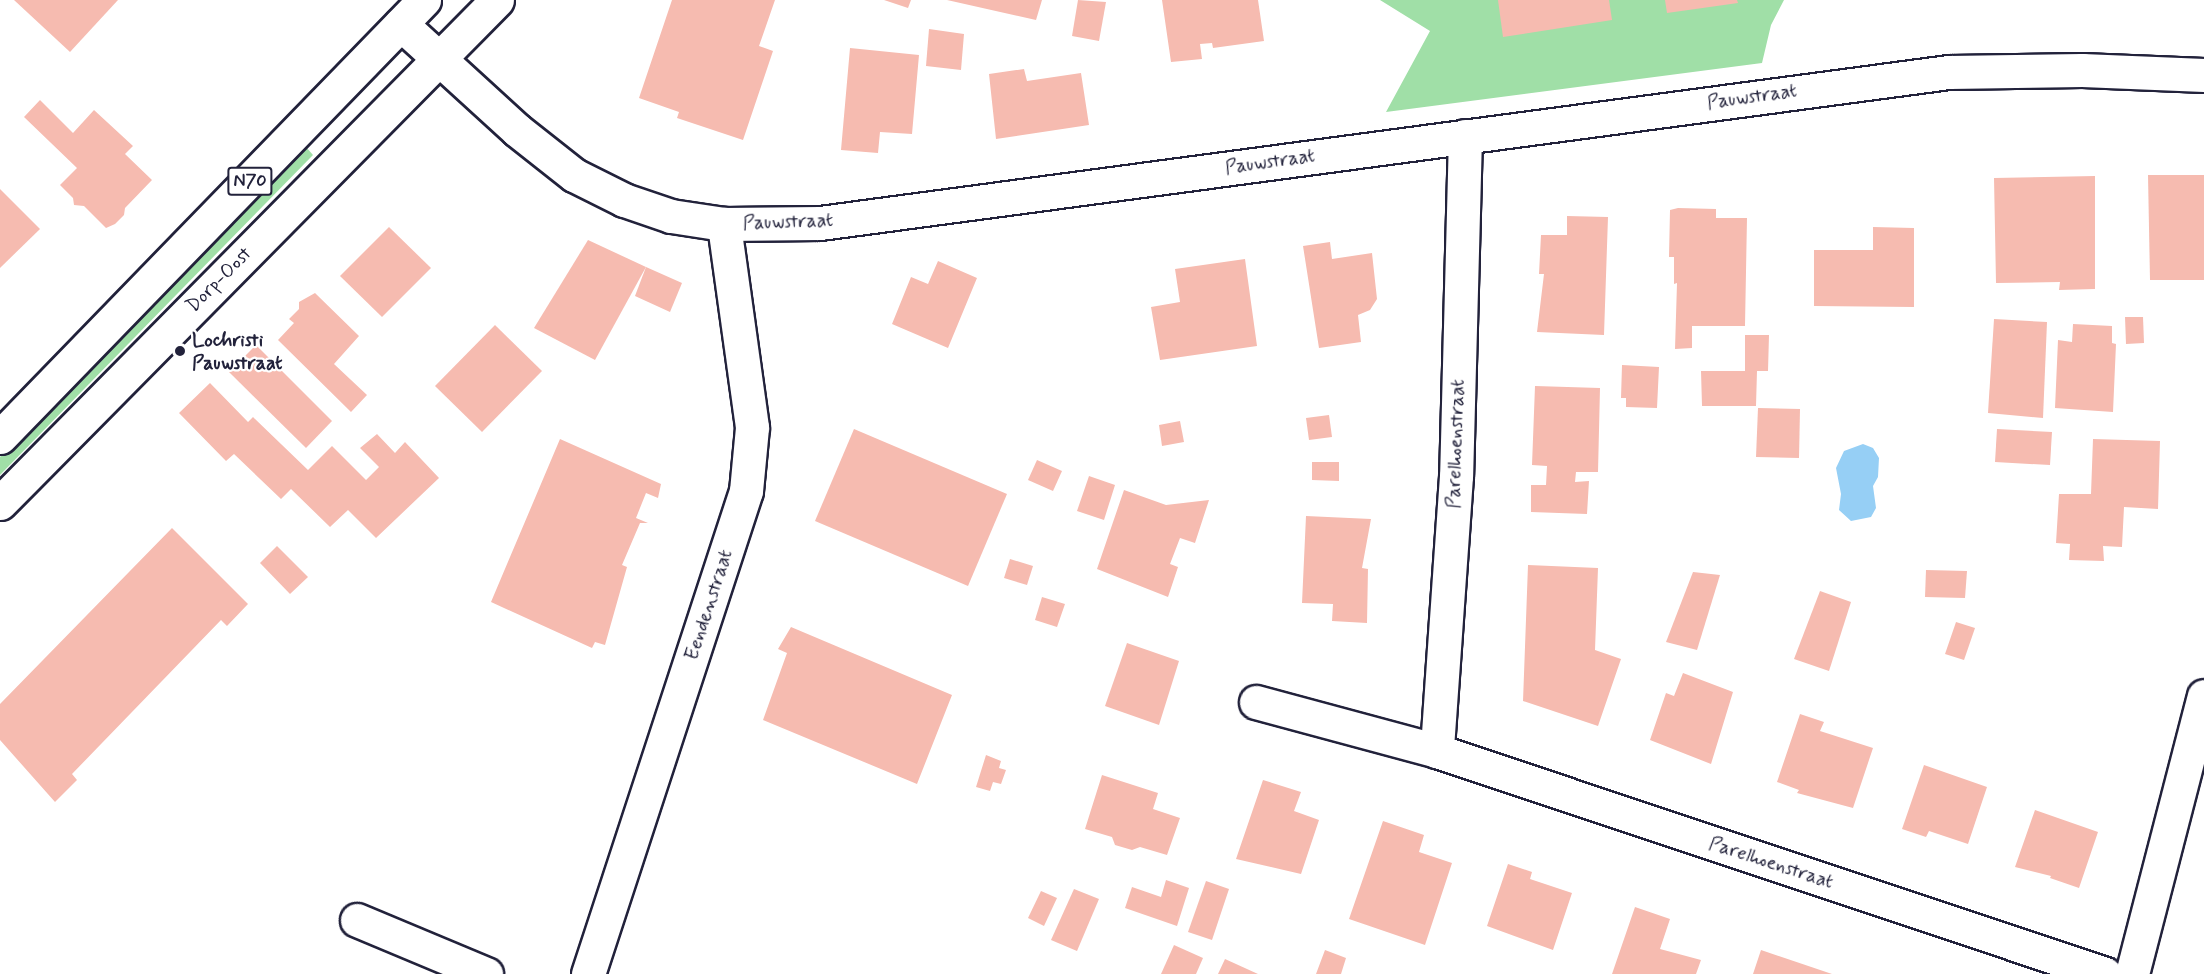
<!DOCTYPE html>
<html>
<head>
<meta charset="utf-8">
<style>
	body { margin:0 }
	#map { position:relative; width:2204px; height:974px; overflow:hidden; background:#fff; font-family:Mynerve,sans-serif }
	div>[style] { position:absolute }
	.green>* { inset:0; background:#a0dfa7 }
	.water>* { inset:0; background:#96cff5 }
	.building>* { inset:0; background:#f6bbb0 }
	.roads { filter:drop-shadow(2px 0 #22223b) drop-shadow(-2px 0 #22223b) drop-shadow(0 2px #22223b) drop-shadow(0 -2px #22223b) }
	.street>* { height:33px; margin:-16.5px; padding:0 16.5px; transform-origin:16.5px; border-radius:16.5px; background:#fff }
	.primary>* { height:33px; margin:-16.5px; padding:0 16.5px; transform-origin:16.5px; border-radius:16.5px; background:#fff }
	.dots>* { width:16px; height:16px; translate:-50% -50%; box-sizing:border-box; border:3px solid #fff; border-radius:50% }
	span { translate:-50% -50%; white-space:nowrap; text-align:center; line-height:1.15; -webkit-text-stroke:4.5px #fff; paint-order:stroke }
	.shield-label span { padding:2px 4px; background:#fff; border:2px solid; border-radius:4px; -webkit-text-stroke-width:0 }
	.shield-label { font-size:18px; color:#22223b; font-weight:700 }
	.street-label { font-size:20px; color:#22223b }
	.poi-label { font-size:20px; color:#22223b; font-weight:700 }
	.left { translate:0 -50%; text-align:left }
</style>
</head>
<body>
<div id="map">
	<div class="green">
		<i style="clip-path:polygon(1380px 0,1784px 0,1771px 25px,1762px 63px,1386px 112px,1430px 31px)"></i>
		<i style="clip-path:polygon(306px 147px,313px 155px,0 475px,0 457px)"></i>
	</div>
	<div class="water">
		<i style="clip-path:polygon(1863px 444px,1873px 448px,1879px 458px,1878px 477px,1873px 486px,1876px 508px,1871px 517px,1851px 521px,1839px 510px,1841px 494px,1836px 468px,1844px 451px)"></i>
	</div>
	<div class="building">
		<i style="clip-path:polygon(14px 0,118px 0,70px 52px)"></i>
		<i style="clip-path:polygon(672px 0,775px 0,759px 46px,773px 51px,743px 140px,677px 118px,679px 112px,639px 98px)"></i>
		<i style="clip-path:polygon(884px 0,911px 0,908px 8px)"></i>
		<i style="clip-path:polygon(947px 0,1042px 0,1036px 20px)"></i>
		<i style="clip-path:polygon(1078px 0,1106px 2px,1099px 41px,1072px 36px)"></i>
		<i style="clip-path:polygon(1162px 0,1258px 0,1264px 41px,1213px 48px,1212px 43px,1200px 44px,1202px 59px,1171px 62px)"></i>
		<i style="clip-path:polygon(1498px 0,1609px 0,1612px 20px,1503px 37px)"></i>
		<i style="clip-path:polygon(1665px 0,1737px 0,1738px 3px,1667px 13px)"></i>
		<i style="clip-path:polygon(929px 29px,964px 34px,961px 70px,926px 66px)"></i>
		<i style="clip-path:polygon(850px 48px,919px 55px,912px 134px,880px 132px,878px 153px,841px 150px)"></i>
		<i style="clip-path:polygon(1024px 69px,1027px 81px,1081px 73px,1089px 125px,996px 139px,989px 74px)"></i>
		<i style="clip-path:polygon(40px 100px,73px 133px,94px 110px,133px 146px,125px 154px,152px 180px,125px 208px,124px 215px,115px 224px,106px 228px,84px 206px,74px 205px,73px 198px,60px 185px,77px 168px,24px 117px)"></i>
		<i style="clip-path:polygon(2148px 175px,2204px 175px,2204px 280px,2150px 280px)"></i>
		<i style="clip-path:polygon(2095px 176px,2095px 289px,2059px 290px,2060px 282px,1996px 283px,1994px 178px)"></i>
		<i style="clip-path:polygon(0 189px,40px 229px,0 268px)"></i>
		<i style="clip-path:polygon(1678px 208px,1716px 209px,1716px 218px,1747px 218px,1745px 326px,1692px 326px,1692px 348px,1675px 349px,1677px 283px,1674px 284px,1674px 257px,1669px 257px,1670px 210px)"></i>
		<i style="clip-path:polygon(1567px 216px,1608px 217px,1604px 335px,1537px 332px,1544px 274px,1539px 274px,1541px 235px,1567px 235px)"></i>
		<i style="clip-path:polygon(389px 227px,431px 268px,382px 317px,340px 276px)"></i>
		<i style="clip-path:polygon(1873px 227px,1914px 228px,1914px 307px,1814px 306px,1814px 250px,1873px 250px)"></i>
		<i style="clip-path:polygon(588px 240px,646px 267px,595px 360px,534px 328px)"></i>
		<i style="clip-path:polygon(1330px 242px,1332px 259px,1372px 253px,1377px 299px,1370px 310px,1358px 315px,1361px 342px,1319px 348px,1303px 246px)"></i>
		<i style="clip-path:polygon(1245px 259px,1257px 346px,1160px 360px,1151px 307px,1180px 302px,1175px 269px)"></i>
		<i style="clip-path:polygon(938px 261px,977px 278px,948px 348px,892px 324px,911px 277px,928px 284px)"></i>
		<i style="clip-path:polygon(646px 267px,682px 283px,670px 312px,635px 296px)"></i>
		<i style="clip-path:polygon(315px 293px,359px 336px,334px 364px,367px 395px,351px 412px,278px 340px,294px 323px,289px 319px,299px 309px,299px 302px)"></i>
		<i style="clip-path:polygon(2125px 317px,2143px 317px,2144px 343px,2126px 344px)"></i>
		<i style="clip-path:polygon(1994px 319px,2047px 322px,2043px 418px,1988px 413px)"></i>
		<i style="clip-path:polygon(2073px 324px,2112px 326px,2112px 343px,2116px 344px,2113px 412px,2055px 408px,2058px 340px,2072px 342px)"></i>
		<i style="clip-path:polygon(495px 325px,542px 371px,482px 432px,435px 386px)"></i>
		<i style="clip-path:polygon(1745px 335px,1769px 335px,1768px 371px,1757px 371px,1756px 406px,1702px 406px,1701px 371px,1745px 371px)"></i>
		<i style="clip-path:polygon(256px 345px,332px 421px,306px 448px,229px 372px)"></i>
		<i style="clip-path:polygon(1622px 365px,1659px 367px,1657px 408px,1626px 407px,1626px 398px,1621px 398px)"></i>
		<i style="clip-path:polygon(210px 383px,248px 422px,253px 417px,308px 470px,332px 446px,366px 480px,379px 467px,360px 448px,377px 434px,395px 453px,405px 442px,439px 478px,376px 538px,348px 510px,330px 527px,291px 489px,281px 499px,234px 454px,226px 461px,179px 413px)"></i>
		<i style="clip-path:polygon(1535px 386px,1600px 388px,1598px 472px,1576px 472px,1575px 482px,1589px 481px,1587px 514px,1531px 512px,1531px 485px,1546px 485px,1547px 466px,1532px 465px)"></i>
		<i style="clip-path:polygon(1758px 408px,1800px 409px,1799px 458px,1756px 457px)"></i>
		<i style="clip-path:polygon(1329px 415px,1332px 437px,1309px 440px,1306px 418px)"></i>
		<i style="clip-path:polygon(1180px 421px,1184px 442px,1162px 446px,1159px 425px)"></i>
		<i style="clip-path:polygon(854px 429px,1007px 494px,968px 586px,815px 521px)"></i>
		<i style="clip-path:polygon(1997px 429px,2052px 432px,2050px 465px,1995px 462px)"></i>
		<i style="clip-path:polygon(560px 439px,661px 484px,658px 498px,646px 493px,636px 518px,648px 523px,640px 523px,622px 565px,627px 567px,605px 645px,595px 642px,592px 648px,491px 602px)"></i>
		<i style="clip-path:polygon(2093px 439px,2160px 441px,2158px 509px,2124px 507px,2122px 547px,2103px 546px,2104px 561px,2069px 560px,2070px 544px,2056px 543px,2059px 494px,2091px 494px)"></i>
		<i style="clip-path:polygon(1037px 460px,1062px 471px,1053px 491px,1028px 480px)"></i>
		<i style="clip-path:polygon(1312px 462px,1339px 462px,1339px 481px,1312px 480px)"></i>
		<i style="clip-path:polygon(1089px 476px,1115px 485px,1104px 520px,1077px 511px)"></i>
		<i style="clip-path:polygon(1124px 490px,1166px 505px,1209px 500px,1195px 543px,1180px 538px,1170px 564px,1178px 567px,1168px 597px,1097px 569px)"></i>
		<i style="clip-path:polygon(1306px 516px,1371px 519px,1362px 568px,1368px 569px,1367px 623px,1332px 621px,1333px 604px,1302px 603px)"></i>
		<i style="clip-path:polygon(172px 528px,248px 604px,227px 626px,221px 620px,72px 774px,77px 780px,55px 802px,0 740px,0 704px)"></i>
		<i style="clip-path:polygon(277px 546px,308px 577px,290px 594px,260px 563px)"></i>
		<i style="clip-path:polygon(1010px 559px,1033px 566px,1027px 585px,1004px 578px)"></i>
		<i style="clip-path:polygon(1528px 565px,1598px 568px,1595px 650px,1621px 659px,1598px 726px,1523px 701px)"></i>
		<i style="clip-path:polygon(1926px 570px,1967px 571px,1965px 598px,1925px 597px)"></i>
		<i style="clip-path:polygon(1693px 572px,1720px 575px,1697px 650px,1666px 642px)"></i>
		<i style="clip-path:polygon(1820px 591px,1851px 602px,1829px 671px,1794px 659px)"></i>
		<i style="clip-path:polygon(1042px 597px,1065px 604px,1057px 627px,1035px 620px)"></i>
		<i style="clip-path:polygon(1956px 622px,1975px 628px,1964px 660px,1945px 654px)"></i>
		<i style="clip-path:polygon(791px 627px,952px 695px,917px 784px,763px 720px,787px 653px,778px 649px)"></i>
		<i style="clip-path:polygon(1127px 643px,1179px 661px,1159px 725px,1105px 706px)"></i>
		<i style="clip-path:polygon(1683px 673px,1733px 692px,1711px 764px,1650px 740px,1666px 693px,1674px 696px)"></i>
		<i style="clip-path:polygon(1800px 714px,1824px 722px,1820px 731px,1873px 748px,1853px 808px,1797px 793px,1799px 790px,1777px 782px)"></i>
		<i style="clip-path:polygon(986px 755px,1001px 761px,999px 768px,1006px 770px,1001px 784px,993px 782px,990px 791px,976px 787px)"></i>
		<i style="clip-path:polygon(1924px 765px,1987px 787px,1968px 844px,1929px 831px,1926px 837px,1902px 829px)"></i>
		<i style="clip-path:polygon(1102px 775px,1158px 793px,1153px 809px,1180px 818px,1167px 855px,1140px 847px,1132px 850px,1115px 845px,1112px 837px,1085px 829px)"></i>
		<i style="clip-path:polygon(1263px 780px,1301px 792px,1294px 811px,1319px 820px,1301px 874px,1236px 859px)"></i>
		<i style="clip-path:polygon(2035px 810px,2098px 832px,2079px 888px,2050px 878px,2051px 876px,2015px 867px)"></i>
		<i style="clip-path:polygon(1383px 821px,1424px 835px,1419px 852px,1452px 863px,1425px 945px,1349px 919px)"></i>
		<i style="clip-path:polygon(1508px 864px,1532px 872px,1530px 879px,1572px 893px,1553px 950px,1487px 926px)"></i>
		<i style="clip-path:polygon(1166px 880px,1189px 888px,1177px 926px,1125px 908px,1132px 887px,1161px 897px)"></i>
		<i style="clip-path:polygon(1206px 881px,1229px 889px,1212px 940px,1188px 932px)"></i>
		<i style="clip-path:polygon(1074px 889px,1099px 899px,1077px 951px,1051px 940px)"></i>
		<i style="clip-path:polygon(1041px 891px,1057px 898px,1044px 926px,1028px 918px)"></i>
		<i style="clip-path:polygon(1635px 907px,1670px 919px,1660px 949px,1701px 960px,1696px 974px,1612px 974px)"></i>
		<i style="clip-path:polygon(1174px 945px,1203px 958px,1196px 974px,1161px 974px)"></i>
		<i style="clip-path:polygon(1325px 950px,1346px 958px,1341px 974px,1316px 974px)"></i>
		<i style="clip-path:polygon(1761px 950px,1832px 974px,1753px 974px)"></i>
		<i style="clip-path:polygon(1225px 959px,1258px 974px,1218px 974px)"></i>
	</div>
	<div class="roads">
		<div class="street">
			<i style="left:401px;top:24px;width:157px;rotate:42.4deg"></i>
			<i style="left:517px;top:130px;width:73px;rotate:38.3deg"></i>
			<i style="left:574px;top:175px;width:56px;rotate:26.6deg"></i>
			<i style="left:624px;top:200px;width:50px;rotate:18.8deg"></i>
			<i style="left:671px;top:216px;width:54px;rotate:8.6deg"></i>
			<i style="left:724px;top:224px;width:96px;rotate:-0.6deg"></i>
			<i style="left:820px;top:223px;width:1139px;rotate:-7.62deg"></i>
			<i style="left:1949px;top:72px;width:133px;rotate:-0.9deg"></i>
			<i style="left:2082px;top:70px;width:122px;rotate:2.3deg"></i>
			<i style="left:1465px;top:136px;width:340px;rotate:91.5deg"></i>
			<i style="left:1456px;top:476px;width:276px;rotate:94deg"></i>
			<i style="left:1437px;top:751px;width:704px;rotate:18.46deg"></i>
			<i style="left:1256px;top:702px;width:188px;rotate:15.1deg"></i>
			<i style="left:357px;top:920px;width:140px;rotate:22.7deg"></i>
			<i style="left:588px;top:974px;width:508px;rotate:-71.89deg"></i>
			<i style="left:746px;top:491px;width:64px;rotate:-84.6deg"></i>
			<i style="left:752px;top:427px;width:205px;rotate:-97.9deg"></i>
			<i style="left:2132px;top:974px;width:287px;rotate:-75.5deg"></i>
		</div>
		<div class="primary">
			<i style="left:0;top:437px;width:609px;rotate:-45.87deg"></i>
			<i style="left:0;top:503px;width:707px;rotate:-45.34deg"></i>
		</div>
	</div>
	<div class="dots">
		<i style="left:180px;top:351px;background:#22223b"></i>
	</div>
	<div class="shield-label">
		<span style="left:250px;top:181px">N70</span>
	</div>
	<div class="street-label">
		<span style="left:1752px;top:97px;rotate:-8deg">Pauwstraat</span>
		<span style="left:1270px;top:162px;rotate:-8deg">Pauwstraat</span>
		<span style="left:788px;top:222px;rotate:-2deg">Pauwstraat</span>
		<span style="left:219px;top:280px;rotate:-45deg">Dorp-Oost</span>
		<span style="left:1456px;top:444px;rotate:-88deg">Parelhoenstraat</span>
		<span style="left:709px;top:605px;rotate:-72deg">Eendenstraat</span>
		<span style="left:1771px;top:863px;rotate:18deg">Parelhoenstraat</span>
	</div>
	<div class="poi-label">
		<span class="left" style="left:192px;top:352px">Lochristi<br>Pauwstraat</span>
	</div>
</div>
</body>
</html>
